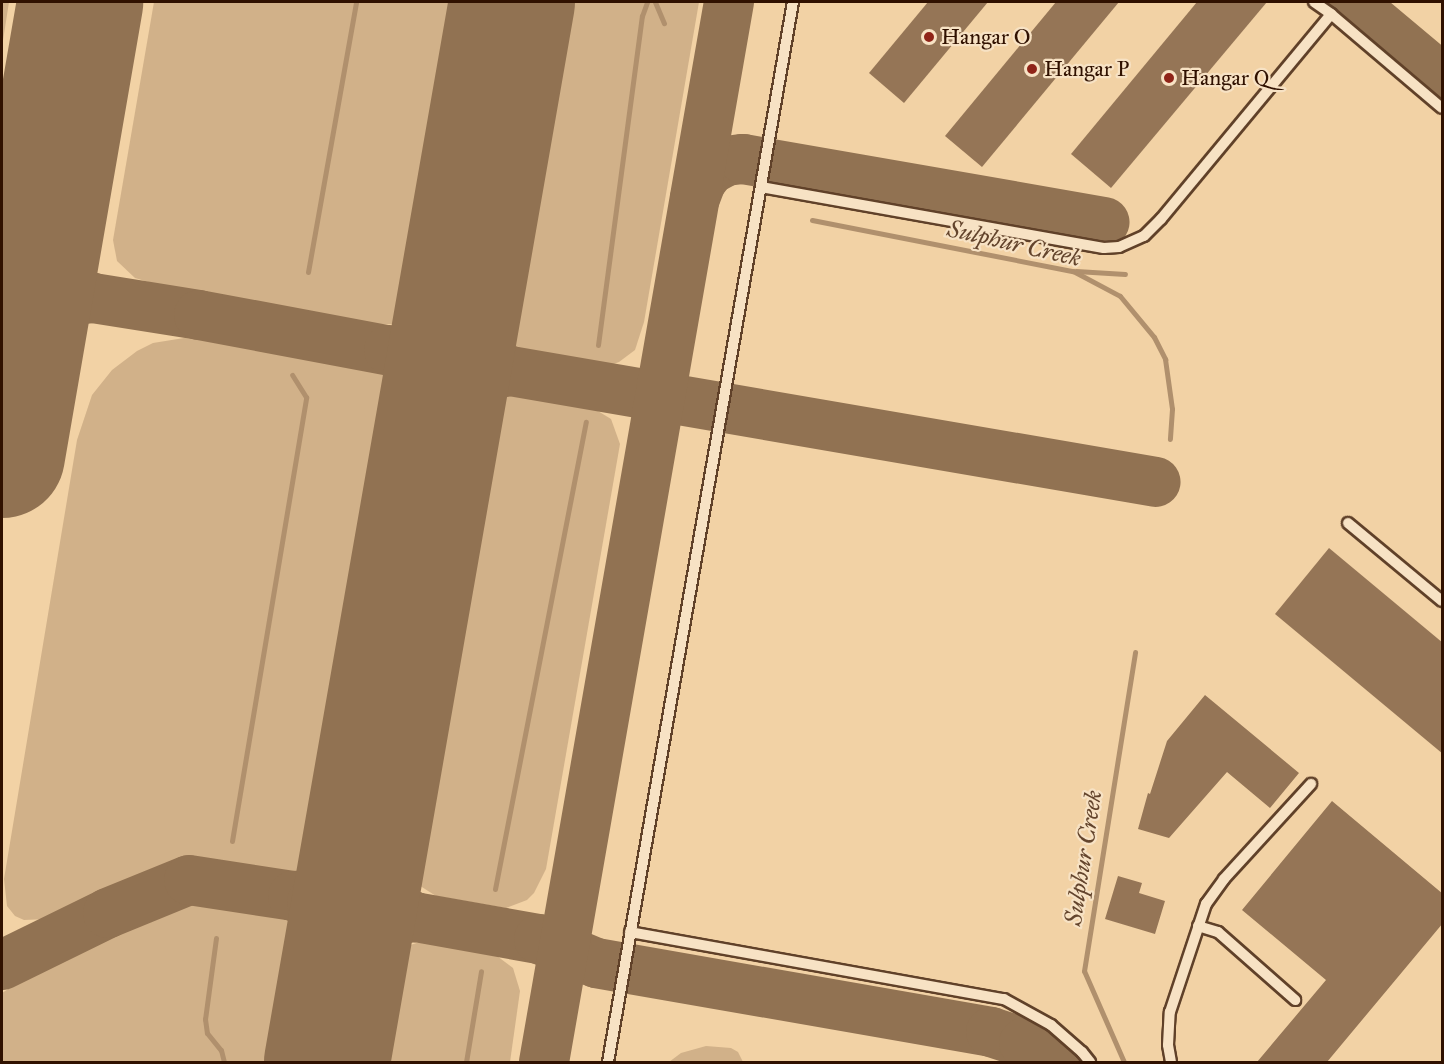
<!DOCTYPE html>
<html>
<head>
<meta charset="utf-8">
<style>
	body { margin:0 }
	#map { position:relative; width:1444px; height:1064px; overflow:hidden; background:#f2d2a5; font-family:"IM FELL Great Primer",serif }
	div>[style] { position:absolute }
	.green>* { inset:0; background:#d1b189 }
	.stream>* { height:5px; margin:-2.5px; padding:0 2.5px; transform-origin:2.5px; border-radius:2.5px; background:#b0906d }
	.taxiway>* { height:50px; margin:-25px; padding:0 25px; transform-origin:25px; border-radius:25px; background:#917252 }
	.runway>* { height:126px; margin:-63px; padding:0 63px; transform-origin:63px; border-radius:63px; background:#917252 }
	.building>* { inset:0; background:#957556 }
	.roads { filter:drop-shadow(2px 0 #604129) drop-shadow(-2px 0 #604129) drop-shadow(0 2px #604129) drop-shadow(0 -2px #604129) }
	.service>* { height:10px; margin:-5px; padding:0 5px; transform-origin:5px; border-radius:5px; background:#f7e2c4 }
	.dots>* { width:16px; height:16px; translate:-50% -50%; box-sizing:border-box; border:3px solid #f7e2c4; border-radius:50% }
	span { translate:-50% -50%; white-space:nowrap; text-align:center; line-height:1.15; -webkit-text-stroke:4.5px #f7e2c4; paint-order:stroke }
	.poi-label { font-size:22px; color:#301100 }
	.left { translate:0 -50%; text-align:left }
	.water-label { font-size:24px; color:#63442c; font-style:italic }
	.frame { position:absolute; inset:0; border:3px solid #301100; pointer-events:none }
</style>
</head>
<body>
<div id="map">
	<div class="green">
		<i style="clip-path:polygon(2px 2px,9px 2px,2px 47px)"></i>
		<i style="clip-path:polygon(154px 2px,466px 2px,415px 291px,408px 313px,401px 319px,393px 324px,371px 325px,172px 289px,135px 278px,117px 261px,113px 240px)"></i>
		<i style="clip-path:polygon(559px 2px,699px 2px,644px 322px,635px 350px,619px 362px,608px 366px,513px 351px,501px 336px)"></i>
		<i style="clip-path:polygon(184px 338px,226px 342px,377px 369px,385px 373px,395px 385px,396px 401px,318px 854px,310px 868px,292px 873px,201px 860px,183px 861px,162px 867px,46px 919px,24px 920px,15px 916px,7px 906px,4px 879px,77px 440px,92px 395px,112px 370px,137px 351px,153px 343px)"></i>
		<i style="clip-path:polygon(506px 393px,593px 408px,611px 419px,620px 444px,546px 869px,534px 893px,527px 900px,506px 908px,436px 896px,414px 882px,406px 863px,483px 412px,492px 398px)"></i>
		<i style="clip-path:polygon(186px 900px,200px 900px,279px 915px,292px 921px,298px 930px,303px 951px,283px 1062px,2px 1062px,2px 993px,43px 967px,167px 907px)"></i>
		<i style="clip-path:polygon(420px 942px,497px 956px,513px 968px,520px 991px,510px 1062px,376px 1062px,397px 957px,407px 946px)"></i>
		<i style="clip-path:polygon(706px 1046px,731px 1048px,738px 1052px,743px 1062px,669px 1062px,681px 1053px)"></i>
	</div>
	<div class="stream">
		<i style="left:655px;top:2px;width:23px;rotate:67deg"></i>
		<i style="left:812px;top:220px;width:266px;rotate:11.1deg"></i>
		<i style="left:1073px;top:271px;width:53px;rotate:28deg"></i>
		<i style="left:1120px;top:296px;width:53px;rotate:50.3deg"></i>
		<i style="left:1154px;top:337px;width:25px;rotate:63deg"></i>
		<i style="left:1165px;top:359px;width:50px;rotate:82deg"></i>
		<i style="left:1172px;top:409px;width:30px;rotate:94deg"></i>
		<i style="left:1076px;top:271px;width:49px;rotate:3.5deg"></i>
		<i style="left:308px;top:272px;width:274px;rotate:-79.9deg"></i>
		<i style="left:598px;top:345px;width:332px;rotate:-82.4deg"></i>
		<i style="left:642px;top:16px;width:15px;rotate:-70deg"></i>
		<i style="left:232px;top:841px;width:450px;rotate:-80.5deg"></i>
		<i style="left:306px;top:397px;width:26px;rotate:-122deg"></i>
		<i style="left:495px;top:889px;width:476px;rotate:-79deg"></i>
		<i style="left:216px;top:938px;width:82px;rotate:97.7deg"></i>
		<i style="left:205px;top:1019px;width:14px;rotate:82deg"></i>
		<i style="left:207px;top:1033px;width:22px;rotate:51deg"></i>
		<i style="left:221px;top:1050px;width:12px;rotate:76deg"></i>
		<i style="left:466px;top:1062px;width:92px;rotate:-80.6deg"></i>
		<i style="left:1124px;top:1062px;width:99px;rotate:-113.7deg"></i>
		<i style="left:1084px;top:971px;width:323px;rotate:-80.9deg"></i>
	</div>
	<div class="taxiway">
		<i style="left:1351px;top:2px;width:119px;rotate:39.9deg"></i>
		<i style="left:695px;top:198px;width:17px;rotate:-69deg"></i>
		<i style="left:701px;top:182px;width:15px;rotate:-53deg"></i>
		<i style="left:710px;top:170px;width:18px;rotate:-29deg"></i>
		<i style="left:726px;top:161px;width:17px;rotate:-7deg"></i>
		<i style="left:743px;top:159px;width:367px;rotate:9.9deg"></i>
		<i style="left:2px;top:271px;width:23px;rotate:-38deg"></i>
		<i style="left:20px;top:257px;width:28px;rotate:-58deg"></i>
		<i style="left:35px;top:233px;width:179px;rotate:-78.8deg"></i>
		<i style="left:70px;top:57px;width:179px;rotate:98deg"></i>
		<i style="left:45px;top:234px;width:22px;rotate:80deg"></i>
		<i style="left:49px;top:256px;width:28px;rotate:64deg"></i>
		<i style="left:61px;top:281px;width:15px;rotate:42deg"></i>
		<i style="left:72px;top:291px;width:22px;rotate:18deg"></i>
		<i style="left:93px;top:298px;width:32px;rotate:173deg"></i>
		<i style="left:61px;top:302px;width:19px;rotate:148deg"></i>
		<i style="left:45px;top:312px;width:21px;rotate:129deg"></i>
		<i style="left:32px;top:328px;width:26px;rotate:111deg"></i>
		<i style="left:23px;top:352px;width:112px;rotate:100.8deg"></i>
		<i style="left:93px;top:298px;width:107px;rotate:9.1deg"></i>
		<i style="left:199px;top:315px;width:196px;rotate:10.6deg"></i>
		<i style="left:392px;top:351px;width:19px;rotate:-3deg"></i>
		<i style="left:411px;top:350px;width:17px;rotate:-28deg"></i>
		<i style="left:426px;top:342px;width:17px;rotate:-40deg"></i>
		<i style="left:439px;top:331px;width:30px;rotate:-57deg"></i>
		<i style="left:455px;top:306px;width:92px;rotate:-77.5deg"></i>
		<i style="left:475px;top:216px;width:88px;rotate:98.5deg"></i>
		<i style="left:462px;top:303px;width:25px;rotate:81deg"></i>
		<i style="left:466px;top:328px;width:17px;rotate:69deg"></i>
		<i style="left:472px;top:344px;width:16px;rotate:50deg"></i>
		<i style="left:482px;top:356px;width:14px;rotate:39deg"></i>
		<i style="left:493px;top:365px;width:18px;rotate:19deg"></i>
		<i style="left:510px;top:371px;width:34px;rotate:170deg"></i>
		<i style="left:477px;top:377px;width:20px;rotate:143deg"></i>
		<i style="left:461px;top:389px;width:21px;rotate:127deg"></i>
		<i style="left:448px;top:406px;width:22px;rotate:111deg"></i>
		<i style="left:440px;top:427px;width:89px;rotate:101.1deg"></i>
		<i style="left:423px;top:514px;width:98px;rotate:-82.9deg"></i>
		<i style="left:435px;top:417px;width:19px;rotate:-96deg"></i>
		<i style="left:433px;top:398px;width:21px;rotate:-109deg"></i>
		<i style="left:426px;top:378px;width:17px;rotate:-126deg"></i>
		<i style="left:416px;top:364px;width:14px;rotate:-144deg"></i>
		<i style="left:405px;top:356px;width:17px;rotate:-159deg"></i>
		<i style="left:510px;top:371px;width:655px;rotate:9.75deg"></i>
		<i style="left:293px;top:896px;width:20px;rotate:-3deg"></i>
		<i style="left:313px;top:895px;width:16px;rotate:-22deg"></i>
		<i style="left:328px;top:889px;width:18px;rotate:-34deg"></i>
		<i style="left:343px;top:879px;width:19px;rotate:-51deg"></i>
		<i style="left:355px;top:864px;width:18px;rotate:-68deg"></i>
		<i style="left:362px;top:847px;width:94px;rotate:-78.3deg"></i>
		<i style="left:381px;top:755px;width:94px;rotate:97.4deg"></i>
		<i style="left:369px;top:848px;width:22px;rotate:90deg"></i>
		<i style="left:369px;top:870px;width:18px;rotate:68deg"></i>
		<i style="left:376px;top:887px;width:18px;rotate:52deg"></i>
		<i style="left:387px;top:901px;width:13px;rotate:39deg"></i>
		<i style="left:397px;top:909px;width:20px;rotate:24deg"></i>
		<i style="left:415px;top:917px;width:28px;rotate:172deg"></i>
		<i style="left:387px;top:921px;width:21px;rotate:149deg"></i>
		<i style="left:369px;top:932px;width:20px;rotate:131deg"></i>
		<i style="left:356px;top:947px;width:19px;rotate:115deg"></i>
		<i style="left:348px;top:964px;width:100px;rotate:102.1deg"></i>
		<i style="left:415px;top:917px;width:126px;rotate:10.1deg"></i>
		<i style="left:539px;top:939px;width:62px;rotate:22.8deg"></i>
		<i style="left:596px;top:963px;width:401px;rotate:9.9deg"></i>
		<i style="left:991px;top:1032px;width:35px;rotate:18deg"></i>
		<i style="left:1024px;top:1043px;width:36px;rotate:32deg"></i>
		<i style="left:2px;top:965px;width:118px;rotate:-26.1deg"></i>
		<i style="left:108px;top:913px;width:87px;rotate:-22.2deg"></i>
		<i style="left:189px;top:880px;width:105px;rotate:8.7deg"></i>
		<i style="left:293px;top:896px;width:20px;rotate:18deg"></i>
		<i style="left:312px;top:902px;width:14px;rotate:39deg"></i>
		<i style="left:544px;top:1062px;width:1076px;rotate:-80.1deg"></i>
	</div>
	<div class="runway">
		<i style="left:2px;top:455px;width:460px;rotate:-80.2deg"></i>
		<i style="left:327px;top:1062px;width:1076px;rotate:-80.1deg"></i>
	</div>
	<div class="building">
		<i style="clip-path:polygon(928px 2px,988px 2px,904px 103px,869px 73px)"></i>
		<i style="clip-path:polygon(1056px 2px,1119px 2px,982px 167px,945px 136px)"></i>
		<i style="clip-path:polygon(1197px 2px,1267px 2px,1111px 188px,1071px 154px)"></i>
		<i style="clip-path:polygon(1329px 548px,1443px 643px,1443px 754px,1275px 614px)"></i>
		<i style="clip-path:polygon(1205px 695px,1299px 773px,1270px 808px,1227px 772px,1169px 838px,1138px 829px,1148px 793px,1150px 794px,1167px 741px)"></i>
		<i style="clip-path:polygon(1332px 801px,1443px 894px,1443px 923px,1327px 1062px,1257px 1062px,1326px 980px,1242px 910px)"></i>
		<i style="clip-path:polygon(1118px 876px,1142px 883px,1139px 893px,1165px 901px,1155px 934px,1105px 919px)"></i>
	</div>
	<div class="roads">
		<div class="service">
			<i style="left:1314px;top:2px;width:21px;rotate:35deg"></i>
			<i style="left:761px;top:187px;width:348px;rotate:10.1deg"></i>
			<i style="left:1104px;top:248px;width:15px;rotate:-4deg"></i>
			<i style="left:1119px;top:247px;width:27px;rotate:-24deg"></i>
			<i style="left:1144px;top:236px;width:24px;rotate:-45deg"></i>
			<i style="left:1161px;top:219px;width:266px;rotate:-50.3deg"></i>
			<i style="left:1331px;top:14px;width:145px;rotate:40.3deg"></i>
			<i style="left:1348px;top:523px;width:122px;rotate:39.7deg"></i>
			<i style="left:1198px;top:926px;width:21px;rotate:17deg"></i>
			<i style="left:1218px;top:932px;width:103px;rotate:41.4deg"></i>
			<i style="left:630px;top:932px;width:380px;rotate:10.2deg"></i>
			<i style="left:1004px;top:999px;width:54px;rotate:29deg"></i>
			<i style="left:1051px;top:1025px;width:41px;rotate:41.1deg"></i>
			<i style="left:1082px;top:1052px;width:13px;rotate:51deg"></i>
			<i style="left:608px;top:1062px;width:1076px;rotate:-80.1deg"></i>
			<i style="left:1171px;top:1062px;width:17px;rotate:-100deg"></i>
			<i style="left:1168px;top:1045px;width:33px;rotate:-87deg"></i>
			<i style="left:1170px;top:1012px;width:114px;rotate:-71.6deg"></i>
			<i style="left:1206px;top:904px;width:31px;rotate:-54deg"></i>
			<i style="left:1224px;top:879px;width:129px;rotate:-47.5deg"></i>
		</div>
	</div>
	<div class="dots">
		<i style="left:929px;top:37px;background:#8f2418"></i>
		<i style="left:1032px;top:69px;background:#8f2418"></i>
		<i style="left:1169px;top:78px;background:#8f2418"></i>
	</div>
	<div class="poi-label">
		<span class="left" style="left:941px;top:37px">Hangar O</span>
		<span class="left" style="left:1044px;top:69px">Hangar P</span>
		<span class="left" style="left:1181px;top:78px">Hangar Q</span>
	</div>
	<div class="water-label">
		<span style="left:1014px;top:244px;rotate:13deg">Sulphur Creek</span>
		<span style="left:1084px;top:858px;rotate:-81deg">Sulphur Creek</span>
	</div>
	<div class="frame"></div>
</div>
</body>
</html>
